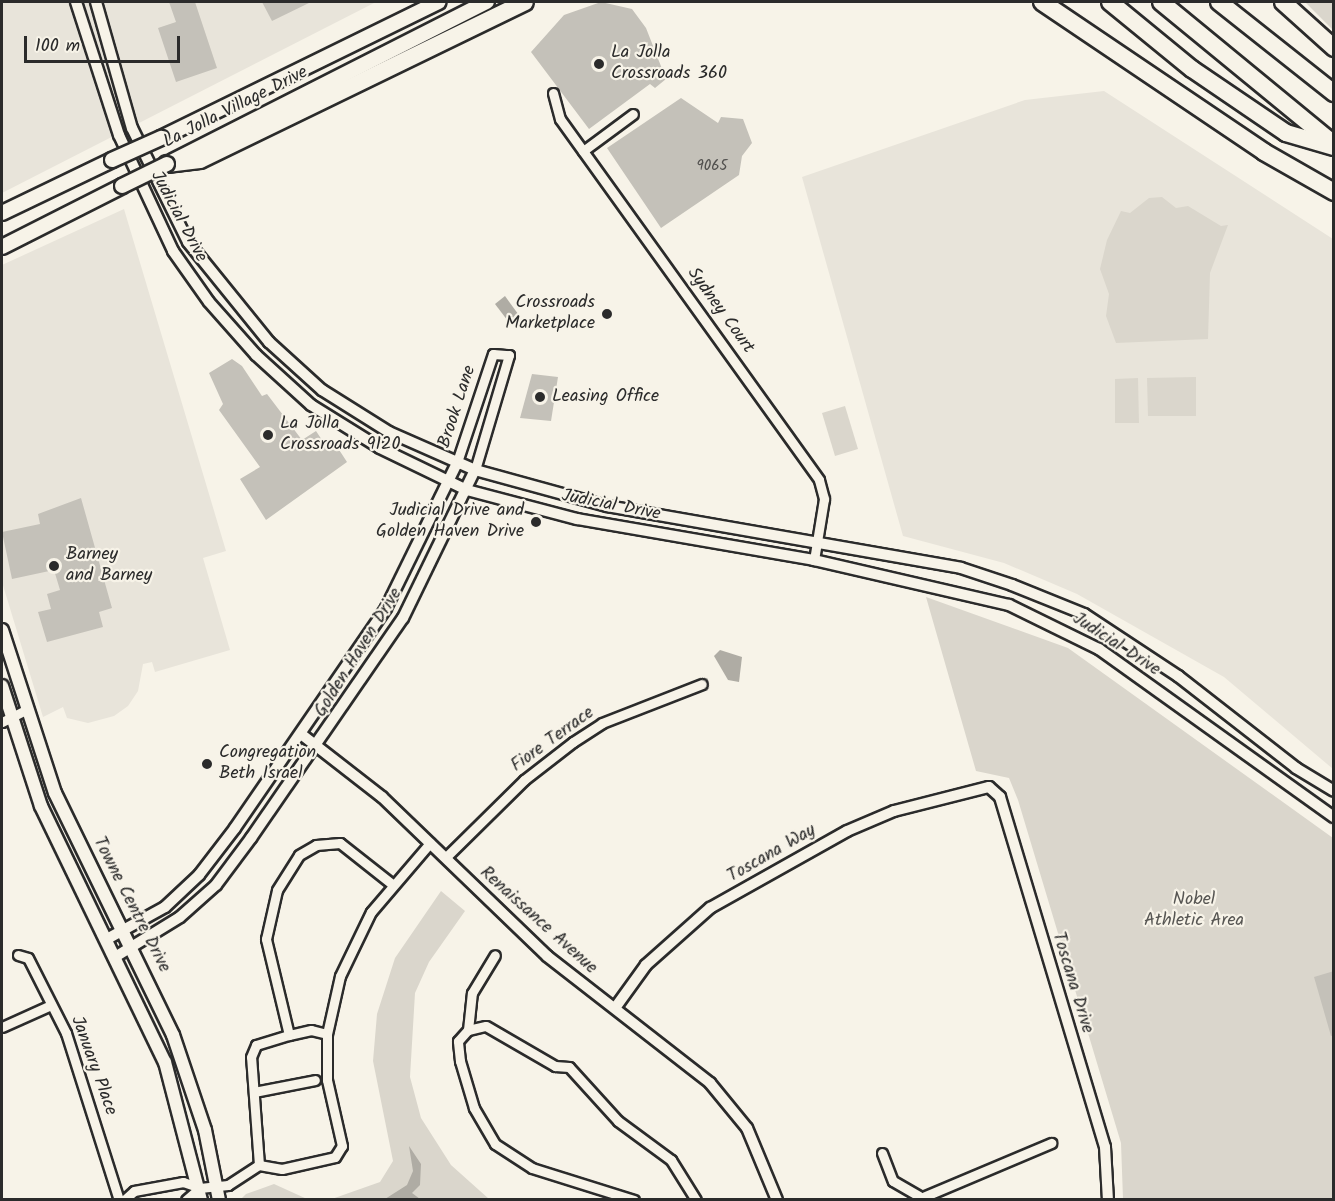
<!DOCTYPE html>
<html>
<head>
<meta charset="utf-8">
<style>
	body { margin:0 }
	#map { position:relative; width:1335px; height:1201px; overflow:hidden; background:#f7f3e8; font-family:Kalam,sans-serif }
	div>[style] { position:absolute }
	.built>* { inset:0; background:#e8e4da }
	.green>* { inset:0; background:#dad6cc }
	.water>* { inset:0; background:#afaca4 }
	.building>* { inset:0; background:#c4c1b9 }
	.roads { filter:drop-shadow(2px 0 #2b2b2b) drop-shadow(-2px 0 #2b2b2b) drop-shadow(0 2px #2b2b2b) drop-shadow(0 -2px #2b2b2b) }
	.minor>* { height:9px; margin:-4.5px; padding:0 4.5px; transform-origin:4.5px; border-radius:4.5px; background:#f7f3e8 }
	.tertiary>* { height:10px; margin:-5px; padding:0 5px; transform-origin:5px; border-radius:5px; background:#f7f3e8 }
	.secondary>* { height:12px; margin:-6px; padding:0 6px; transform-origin:6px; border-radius:6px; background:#f7f3e8 }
	.primary>* { height:14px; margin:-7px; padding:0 7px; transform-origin:7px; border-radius:7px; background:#f7f3e8 }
	.motorway>* { height:16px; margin:-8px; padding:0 8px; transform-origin:8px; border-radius:8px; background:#f7f3e8 }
	.bridges { filter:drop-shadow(2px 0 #2b2b2b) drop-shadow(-2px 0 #2b2b2b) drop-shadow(0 2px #2b2b2b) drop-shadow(0 -2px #2b2b2b) }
	.primary-bridge>* { height:14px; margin:-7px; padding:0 7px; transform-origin:7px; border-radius:7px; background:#f7f3e8 }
	.dots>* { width:16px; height:16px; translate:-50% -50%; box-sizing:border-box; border:3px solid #f7f3e8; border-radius:50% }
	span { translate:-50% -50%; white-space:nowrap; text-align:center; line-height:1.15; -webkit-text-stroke:4.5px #f7f3e8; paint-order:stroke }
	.number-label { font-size:15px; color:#51504e }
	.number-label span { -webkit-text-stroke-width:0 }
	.poi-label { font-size:18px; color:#2b2b2b }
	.left { translate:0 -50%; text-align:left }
	.right { translate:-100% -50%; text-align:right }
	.street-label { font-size:18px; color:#2b2b2b }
	.park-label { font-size:18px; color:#575653 }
	.frame { position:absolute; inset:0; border:3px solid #2b2b2b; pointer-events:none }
	.scale { position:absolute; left:24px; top:36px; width:156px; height:27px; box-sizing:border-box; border:3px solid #2b2b2b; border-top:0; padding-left:8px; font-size:18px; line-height:21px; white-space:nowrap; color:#2b2b2b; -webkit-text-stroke:4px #f7f3e8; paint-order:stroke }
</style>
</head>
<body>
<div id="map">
	<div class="built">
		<i style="clip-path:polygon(2px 2px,376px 2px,2px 193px)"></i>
		<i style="clip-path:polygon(1104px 91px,1333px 239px,1333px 769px,1224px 677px,1077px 594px,1004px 563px,903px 536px,802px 177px,1025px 100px)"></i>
		<i style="clip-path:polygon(124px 209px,226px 551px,203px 558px,230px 650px,155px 672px,152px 662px,143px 664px,138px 691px,128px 706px,114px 716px,88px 723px,67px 718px,63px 707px,43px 717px,2px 582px,2px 265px)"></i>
	</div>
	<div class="green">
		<i style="clip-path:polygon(1305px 2px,1333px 2px,1333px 30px)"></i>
		<i style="clip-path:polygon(1162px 197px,1176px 208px,1188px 206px,1221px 226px,1228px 225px,1210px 273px,1208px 339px,1116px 343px,1106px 316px,1109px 294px,1100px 269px,1107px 240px,1121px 211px,1130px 213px,1149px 198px)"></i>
		<i style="clip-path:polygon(1196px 377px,1196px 416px,1148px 416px,1147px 378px)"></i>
		<i style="clip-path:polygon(1138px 378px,1139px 423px,1115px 423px,1115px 379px)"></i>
		<i style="clip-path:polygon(845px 406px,858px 449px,835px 456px,822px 413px)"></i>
		<i style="clip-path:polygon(926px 597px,1068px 648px,1333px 838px,1333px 1199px,1123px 1199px,1121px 1143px,1018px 800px,1009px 778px,976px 771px)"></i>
		<i style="clip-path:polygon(441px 891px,465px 911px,429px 962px,415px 993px,410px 1077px,421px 1118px,451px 1165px,489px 1199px,329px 1200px,380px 1182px,393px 1161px,373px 1061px,377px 1014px,395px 958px)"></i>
		<i style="clip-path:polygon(274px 1184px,307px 1199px,241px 1199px,246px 1194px)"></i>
	</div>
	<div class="water">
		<i style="clip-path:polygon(505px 296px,521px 318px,511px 325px,495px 304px)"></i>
		<i style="clip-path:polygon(720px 650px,742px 657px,739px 682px,728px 680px,714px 656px)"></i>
		<i style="clip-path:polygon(409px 1146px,421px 1164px,420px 1185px,412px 1193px,420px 1199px,385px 1199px,407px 1185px,413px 1171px)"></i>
	</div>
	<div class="building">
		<i style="clip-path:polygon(169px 2px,195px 2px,217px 68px,176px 82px,158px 28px,176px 22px)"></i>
		<i style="clip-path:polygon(262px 2px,311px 2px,272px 21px)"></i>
		<i style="clip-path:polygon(601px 2px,632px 9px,646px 28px,666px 79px,655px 88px,650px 84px,589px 129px,531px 52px,564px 15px)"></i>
		<i style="clip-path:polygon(681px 98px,718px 123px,721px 117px,743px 119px,752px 143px,742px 156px,739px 175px,661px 228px,607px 148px)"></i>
		<i style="clip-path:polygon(232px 359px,242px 366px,262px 396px,267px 394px,302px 440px,316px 431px,326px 446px,334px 442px,347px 462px,266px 520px,240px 479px,260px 467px,219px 410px,223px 404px,209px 373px)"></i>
		<i style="clip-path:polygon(532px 374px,558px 377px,551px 421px,520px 418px)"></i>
		<i style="clip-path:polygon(81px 498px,112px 608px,99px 612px,103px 627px,47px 642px,38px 612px,51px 609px,47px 594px,60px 590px,54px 570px,12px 579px,2px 532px,40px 524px,38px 514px)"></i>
		<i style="clip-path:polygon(1334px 971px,1334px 1035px,1331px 1036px,1314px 977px)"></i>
	</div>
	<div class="roads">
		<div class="minor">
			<i style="left:553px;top:93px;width:27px;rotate:75deg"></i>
			<i style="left:560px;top:119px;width:444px;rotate:54.3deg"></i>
			<i style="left:819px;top:480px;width:20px;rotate:75deg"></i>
			<i style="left:824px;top:499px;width:62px;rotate:99.3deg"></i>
			<i style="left:583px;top:151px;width:62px;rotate:-36.5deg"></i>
			<i style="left:456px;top:465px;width:117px;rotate:-71.6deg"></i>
			<i style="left:493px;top:354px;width:16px;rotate:4deg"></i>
			<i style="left:509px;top:355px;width:120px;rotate:106.5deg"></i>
			<i style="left:2px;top:722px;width:27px;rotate:-27deg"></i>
			<i style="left:446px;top:857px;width:110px;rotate:-44.6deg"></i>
			<i style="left:524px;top:780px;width:62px;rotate:-37.8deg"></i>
			<i style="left:573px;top:742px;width:35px;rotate:-33deg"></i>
			<i style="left:602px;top:723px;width:107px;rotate:-21.3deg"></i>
			<i style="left:18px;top:955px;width:10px;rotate:17deg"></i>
			<i style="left:28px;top:958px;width:84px;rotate:63.1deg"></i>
			<i style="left:66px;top:1033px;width:175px;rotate:72.4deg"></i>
			<i style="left:2px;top:1027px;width:54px;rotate:-24.2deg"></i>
			<i style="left:468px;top:1030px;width:37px;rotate:-84deg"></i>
			<i style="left:472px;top:993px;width:44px;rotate:-58.8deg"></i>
			<i style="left:327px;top:1034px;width:16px;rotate:-166deg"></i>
			<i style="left:311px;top:1030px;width:23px;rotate:167deg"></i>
			<i style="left:289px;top:1035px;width:99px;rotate:-103.5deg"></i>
			<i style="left:266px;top:939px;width:50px;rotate:-77.3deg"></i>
			<i style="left:277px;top:890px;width:41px;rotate:-57.8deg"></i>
			<i style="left:299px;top:855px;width:20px;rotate:-30deg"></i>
			<i style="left:316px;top:845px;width:24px;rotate:-5deg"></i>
			<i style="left:340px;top:843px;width:66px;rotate:38.3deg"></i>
			<i style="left:254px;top:1092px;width:62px;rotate:-11.1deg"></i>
			<i style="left:882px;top:1153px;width:30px;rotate:69deg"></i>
			<i style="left:893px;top:1181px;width:30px;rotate:30deg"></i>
			<i style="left:259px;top:1165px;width:108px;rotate:-94.2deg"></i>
			<i style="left:251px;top:1057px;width:13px;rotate:-67deg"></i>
			<i style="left:256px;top:1045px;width:34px;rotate:-17deg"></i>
			<i style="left:124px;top:1200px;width:13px;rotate:-42deg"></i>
			<i style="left:134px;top:1191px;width:50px;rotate:-10.4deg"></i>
			<i style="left:183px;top:1182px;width:18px;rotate:19deg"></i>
			<i style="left:200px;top:1188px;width:28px;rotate:-6deg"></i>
			<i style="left:228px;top:1185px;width:37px;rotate:-33deg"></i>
			<i style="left:259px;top:1165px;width:23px;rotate:10deg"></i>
			<i style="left:282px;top:1169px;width:54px;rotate:-12.8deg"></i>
			<i style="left:335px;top:1157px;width:13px;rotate:-58deg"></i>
			<i style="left:342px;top:1146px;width:68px;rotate:-102.8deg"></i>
			<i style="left:327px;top:1080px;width:46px;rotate:-90deg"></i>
			<i style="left:327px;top:1034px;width:59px;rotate:-77.4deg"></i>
			<i style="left:340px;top:976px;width:71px;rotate:-64.2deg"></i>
			<i style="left:371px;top:912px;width:91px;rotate:-49.5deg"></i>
			<i style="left:186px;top:1200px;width:18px;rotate:-41deg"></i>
			<i style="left:634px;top:1200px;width:107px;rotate:-162.6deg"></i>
			<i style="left:532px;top:1168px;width:44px;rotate:-147deg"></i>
			<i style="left:495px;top:1144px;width:42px;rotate:-120.3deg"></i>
			<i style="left:474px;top:1108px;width:49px;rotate:-106.6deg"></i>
			<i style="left:460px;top:1061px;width:20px;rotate:-96deg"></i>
			<i style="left:458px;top:1041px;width:15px;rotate:-48deg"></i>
			<i style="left:468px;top:1030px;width:18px;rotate:-13deg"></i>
			<i style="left:486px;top:1026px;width:80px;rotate:30.1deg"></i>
			<i style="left:555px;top:1066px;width:14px;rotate:4deg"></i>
			<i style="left:569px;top:1067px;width:73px;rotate:47.8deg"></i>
			<i style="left:618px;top:1121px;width:66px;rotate:36.3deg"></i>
			<i style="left:671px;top:1160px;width:47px;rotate:58deg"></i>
			<i style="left:916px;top:1200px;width:147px;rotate:-22.9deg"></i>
		</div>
		<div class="tertiary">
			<i style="left:76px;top:2px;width:140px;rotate:72.1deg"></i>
			<i style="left:119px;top:135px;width:128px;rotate:65deg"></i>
			<i style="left:173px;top:251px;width:62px;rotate:54.8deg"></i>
			<i style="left:209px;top:302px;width:71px;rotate:48.4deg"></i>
			<i style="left:256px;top:355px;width:74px;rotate:42.3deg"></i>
			<i style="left:311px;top:405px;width:81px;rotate:31.9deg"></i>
			<i style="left:380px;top:448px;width:97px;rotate:25.8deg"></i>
			<i style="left:467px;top:490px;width:114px;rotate:14.8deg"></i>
			<i style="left:577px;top:519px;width:241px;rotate:9.8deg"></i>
			<i style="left:814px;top:560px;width:200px;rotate:13deg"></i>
			<i style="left:1009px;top:605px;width:100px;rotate:26.1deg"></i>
			<i style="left:1099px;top:649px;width:289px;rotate:35.6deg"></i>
			<i style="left:96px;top:2px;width:131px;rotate:74.1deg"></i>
			<i style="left:132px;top:128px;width:127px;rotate:63.8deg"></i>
			<i style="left:188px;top:242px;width:129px;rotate:51deg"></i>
			<i style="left:269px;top:342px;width:72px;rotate:42.2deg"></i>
			<i style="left:322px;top:390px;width:79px;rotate:32.1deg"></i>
			<i style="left:389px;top:432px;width:94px;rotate:23.8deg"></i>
			<i style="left:475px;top:470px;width:137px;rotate:15.3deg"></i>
			<i style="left:607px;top:506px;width:359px;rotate:9.9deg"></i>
			<i style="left:961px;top:568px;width:54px;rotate:18.4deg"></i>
			<i style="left:1012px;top:585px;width:78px;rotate:21.9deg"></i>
			<i style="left:1084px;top:614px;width:113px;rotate:33.4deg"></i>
			<i style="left:1178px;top:676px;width:150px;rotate:37.9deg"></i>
			<i style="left:1296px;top:768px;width:44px;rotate:31.2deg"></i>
			<i style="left:301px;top:734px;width:103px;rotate:37.9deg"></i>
			<i style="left:382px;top:797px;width:229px;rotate:43.9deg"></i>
			<i style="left:547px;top:956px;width:207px;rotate:37.9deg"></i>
			<i style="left:710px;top:1083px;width:58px;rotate:50.6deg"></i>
			<i style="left:747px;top:1128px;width:78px;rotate:67.4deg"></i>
			<i style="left:107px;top:939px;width:66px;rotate:-28.9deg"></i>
			<i style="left:165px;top:907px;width:47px;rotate:-43.3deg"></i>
			<i style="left:199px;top:875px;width:59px;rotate:-52.5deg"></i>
			<i style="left:235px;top:828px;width:267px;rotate:-55.5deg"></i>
			<i style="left:386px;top:608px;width:159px;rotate:-63.9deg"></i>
			<i style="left:115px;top:957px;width:76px;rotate:-31.6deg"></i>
			<i style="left:180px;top:917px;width:48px;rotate:-41.6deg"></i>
			<i style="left:216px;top:885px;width:59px;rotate:-53.3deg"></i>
			<i style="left:251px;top:838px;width:267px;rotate:-55.4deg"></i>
			<i style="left:403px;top:618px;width:165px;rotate:-64.1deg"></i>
			<i style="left:615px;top:1008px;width:53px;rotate:-54.2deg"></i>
			<i style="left:646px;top:965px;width:86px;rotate:-41.7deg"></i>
			<i style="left:710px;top:908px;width:157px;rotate:-29.3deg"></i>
			<i style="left:847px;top:831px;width:51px;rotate:-23.1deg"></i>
			<i style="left:894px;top:811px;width:98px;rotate:-14.2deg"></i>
			<i style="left:989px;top:787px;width:15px;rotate:42deg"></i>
			<i style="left:1000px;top:797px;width:365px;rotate:73.3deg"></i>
			<i style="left:1105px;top:1147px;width:53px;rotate:86.8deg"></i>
		</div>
		<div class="secondary">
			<i style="left:2px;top:630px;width:171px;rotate:72deg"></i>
			<i style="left:55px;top:793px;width:269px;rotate:64deg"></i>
			<i style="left:173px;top:1035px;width:100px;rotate:71.4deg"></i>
			<i style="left:205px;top:1130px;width:71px;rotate:78.7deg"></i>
			<i style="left:2px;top:686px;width:126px;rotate:72deg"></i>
			<i style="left:41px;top:806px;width:284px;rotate:64.2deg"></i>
			<i style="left:165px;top:1062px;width:143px;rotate:75.4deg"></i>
		</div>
		<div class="primary">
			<i style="left:161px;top:138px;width:309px;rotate:-26.1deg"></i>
			<i style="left:173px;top:161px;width:352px;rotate:-26.9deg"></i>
			<i style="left:2px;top:213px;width:122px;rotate:-25.7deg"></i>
			<i style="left:2px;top:247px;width:135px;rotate:-26.9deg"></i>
		</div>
		<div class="motorway">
			<i style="left:1042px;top:2px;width:268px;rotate:34deg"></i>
			<i style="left:1264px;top:152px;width:81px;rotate:29.7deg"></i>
			<i style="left:1110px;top:2px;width:106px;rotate:39.3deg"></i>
			<i style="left:1192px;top:69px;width:114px;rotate:34.2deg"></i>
			<i style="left:1286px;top:133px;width:50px;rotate:16.3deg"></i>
			<i style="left:1161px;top:2px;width:224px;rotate:39.4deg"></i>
			<i style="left:1219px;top:2px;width:147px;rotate:38.4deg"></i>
			<i style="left:1283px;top:2px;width:69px;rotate:42deg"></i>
			<i style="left:167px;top:164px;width:33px;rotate:-7deg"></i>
			<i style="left:200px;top:160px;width:361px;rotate:-25.9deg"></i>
		</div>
	</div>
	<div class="bridges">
		<div class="primary-bridge">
			<i style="left:112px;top:160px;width:54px;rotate:-24.2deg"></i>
			<i style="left:122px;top:186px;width:50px;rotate:-26.1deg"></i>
		</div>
	</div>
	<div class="dots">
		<i style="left:599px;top:64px;background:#2b2b2b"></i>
		<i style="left:607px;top:314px;background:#2b2b2b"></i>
		<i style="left:540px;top:397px;background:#2b2b2b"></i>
		<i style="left:268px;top:435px;background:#2b2b2b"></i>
		<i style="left:536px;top:522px;background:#2b2b2b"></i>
		<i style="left:54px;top:566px;background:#2b2b2b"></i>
		<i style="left:207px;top:764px;background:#2b2b2b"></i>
	</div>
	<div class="number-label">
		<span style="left:712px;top:167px">9065</span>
	</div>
	<div class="poi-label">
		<span class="left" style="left:611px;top:64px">La Jolla<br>Crossroads 360</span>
		<span class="right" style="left:595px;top:314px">Crossroads<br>Marketplace</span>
		<span class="left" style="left:552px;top:397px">Leasing Office</span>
		<span class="left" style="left:280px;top:435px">La Jolla<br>Crossroads 9120</span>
		<span class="right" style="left:524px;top:522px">Judicial Drive and<br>Golden Haven Drive</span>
		<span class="left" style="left:66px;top:566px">Barney<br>and Barney</span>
		<span class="left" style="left:219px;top:764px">Congregation<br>Beth Israel</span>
	</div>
	<div class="street-label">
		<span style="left:236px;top:108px;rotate:-27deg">La Jolla Village Drive</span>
		<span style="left:178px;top:217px;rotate:62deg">Judicial Drive</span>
		<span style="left:720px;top:311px;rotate:54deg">Sydney Court</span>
		<span style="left:458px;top:407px;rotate:-72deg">Brook Lane</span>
		<span style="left:611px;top:506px;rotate:11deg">Judicial Drive</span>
		<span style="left:1116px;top:645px;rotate:33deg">Judicial Drive</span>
		<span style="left:359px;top:653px;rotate:-58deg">Golden Haven Drive</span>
		<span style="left:553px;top:740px;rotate:-36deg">Fiore Terrace</span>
		<span style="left:772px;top:854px;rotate:-30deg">Toscana Way</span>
		<span style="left:131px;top:905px;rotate:63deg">Towne Centre Drive</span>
		<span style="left:538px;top:921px;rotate:42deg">Renaissance Avenue</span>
		<span style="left:1072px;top:983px;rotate:73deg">Toscana Drive</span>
		<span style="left:93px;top:1066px;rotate:70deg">January Place</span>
	</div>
	<div class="park-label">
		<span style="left:1194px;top:911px">Nobel<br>Athletic Area</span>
	</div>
	<div class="frame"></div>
	<div class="scale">100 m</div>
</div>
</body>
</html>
